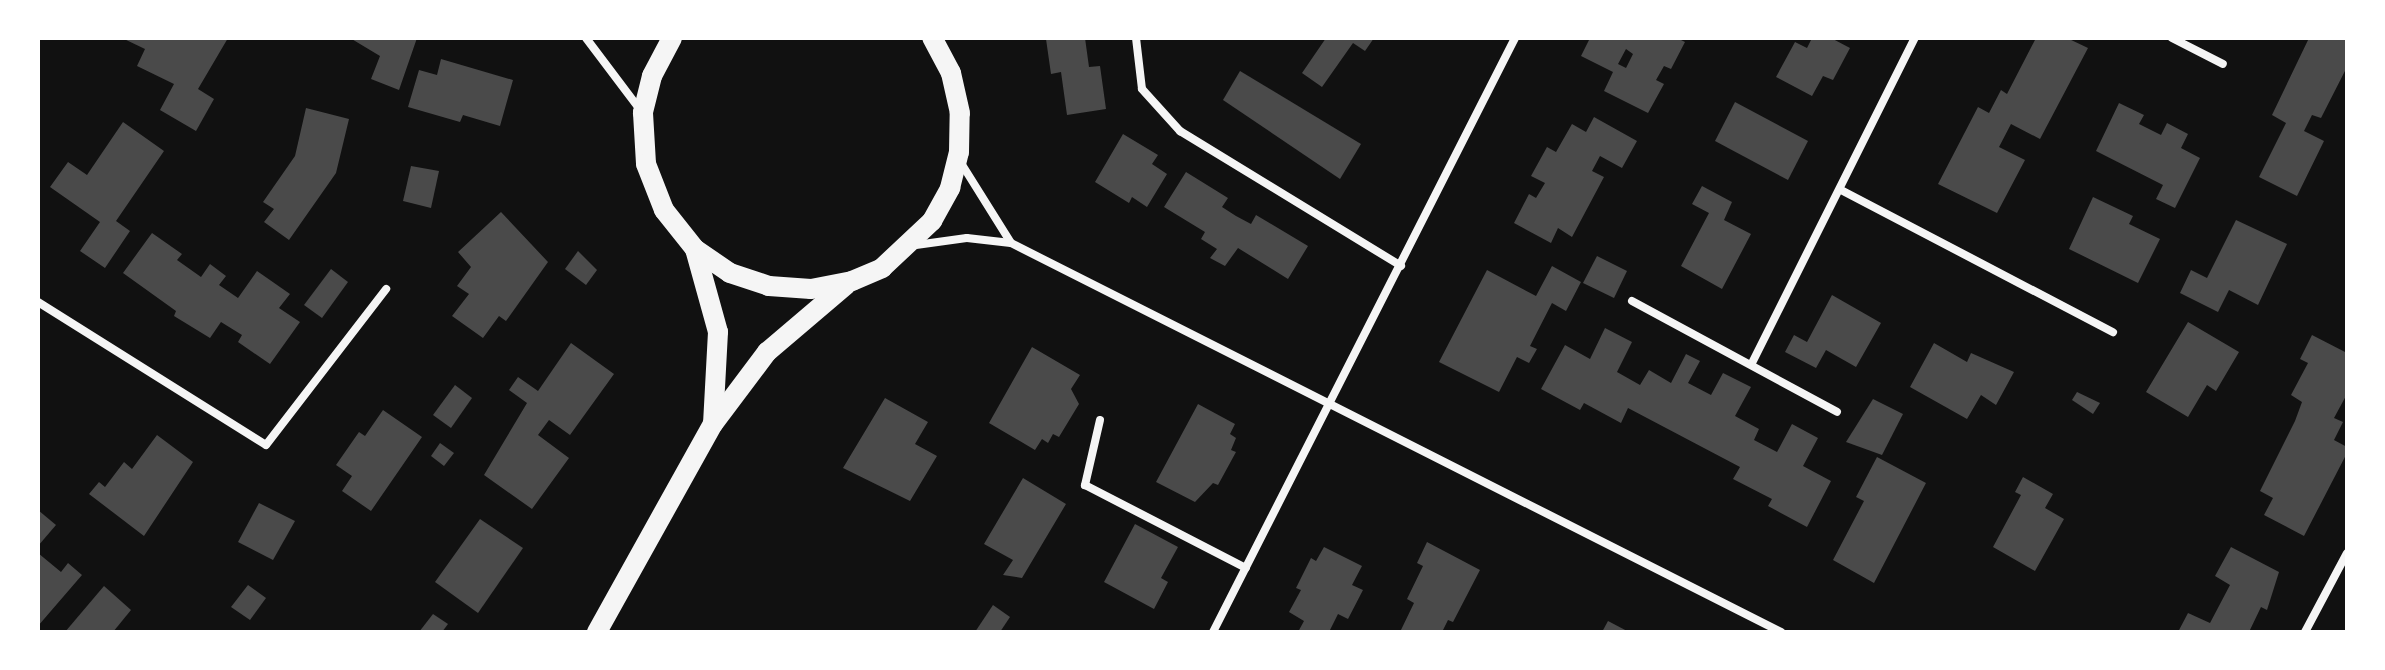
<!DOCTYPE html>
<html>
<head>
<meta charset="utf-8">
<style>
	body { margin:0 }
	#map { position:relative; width:2385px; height:670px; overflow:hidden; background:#111; font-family:"Asap Condensed",sans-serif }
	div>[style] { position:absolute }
	.building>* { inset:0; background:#4a4a4a }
	.minor>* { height:8px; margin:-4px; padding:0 4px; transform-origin:4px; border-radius:4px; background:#f5f5f5 }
	.primary>* { height:20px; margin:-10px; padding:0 10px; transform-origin:10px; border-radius:10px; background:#f5f5f5 }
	span { translate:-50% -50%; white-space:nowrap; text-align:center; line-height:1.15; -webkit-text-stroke:8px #fff; paint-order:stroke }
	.frame { position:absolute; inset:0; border:40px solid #fff; pointer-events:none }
</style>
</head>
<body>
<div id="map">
	<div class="building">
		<i style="clip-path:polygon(122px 38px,228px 38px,198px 89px,214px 99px,196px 131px,160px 110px,174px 84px,137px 66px,145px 49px)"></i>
		<i style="clip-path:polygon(350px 38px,417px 38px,399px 90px,371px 79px,380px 56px)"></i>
		<i style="clip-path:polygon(1085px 38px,1089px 67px,1100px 66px,1106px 109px,1067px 115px,1061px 72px,1051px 74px,1046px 39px)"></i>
		<i style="clip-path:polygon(1326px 38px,1374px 38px,1365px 51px,1353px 43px,1322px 87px,1302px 73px)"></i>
		<i style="clip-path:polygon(evenodd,1590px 38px,1677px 38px,1685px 42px,1671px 69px,1664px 66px,1656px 80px,1664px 84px,1648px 113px,1604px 91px,1613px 72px,1581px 56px,1590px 38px,1626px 49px,1633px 54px,1626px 68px,1618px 64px,1626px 49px)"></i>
		<i style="clip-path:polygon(1812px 38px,1831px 38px,1850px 48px,1833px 80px,1823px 76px,1812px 96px,1776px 77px,1795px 42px,1807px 48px)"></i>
		<i style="clip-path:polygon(2036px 38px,2067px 38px,2088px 48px,2040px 139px,2011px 124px,1999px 147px,2025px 160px,1997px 213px,1938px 184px,1978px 107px,1989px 113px,2001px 90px,2007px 94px)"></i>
		<i style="clip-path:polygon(2309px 38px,2347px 38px,2347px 67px,2321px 118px,2312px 115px,2304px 131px,2324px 141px,2297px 196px,2259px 177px,2286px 123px,2272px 115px)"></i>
		<i style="clip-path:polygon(441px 59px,513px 80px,500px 126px,463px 115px,460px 122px,408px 107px,419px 70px,437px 75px)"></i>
		<i style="clip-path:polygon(1240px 71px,1361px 144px,1340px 179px,1223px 100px)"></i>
		<i style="clip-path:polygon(1735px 102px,1808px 141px,1788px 180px,1715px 141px)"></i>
		<i style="clip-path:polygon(2119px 103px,2144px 115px,2139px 124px,2161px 135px,2167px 123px,2188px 134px,2181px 148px,2200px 158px,2175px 208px,2156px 199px,2163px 185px,2096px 151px)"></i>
		<i style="clip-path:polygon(306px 108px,349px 119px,336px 173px,289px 240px,264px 222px,274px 209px,263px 202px,295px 156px)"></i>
		<i style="clip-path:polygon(1594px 117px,1637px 141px,1622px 168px,1600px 156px,1592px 171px,1604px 177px,1572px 237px,1558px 228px,1551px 243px,1514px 223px,1529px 194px,1536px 198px,1545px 183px,1531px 176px,1547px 147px,1556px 152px,1572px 124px,1586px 132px)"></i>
		<i style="clip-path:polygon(123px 122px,164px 151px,116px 221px,130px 231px,105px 268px,80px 251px,100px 222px,50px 187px,68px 162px,87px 175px)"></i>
		<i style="clip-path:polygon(1123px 134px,1158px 155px,1152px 164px,1167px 174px,1147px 207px,1132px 197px,1129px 203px,1095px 182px)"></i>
		<i style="clip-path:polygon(411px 166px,439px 171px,431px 208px,403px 201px)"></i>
		<i style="clip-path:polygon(1186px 172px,1228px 198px,1222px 207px,1236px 216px,1251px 224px,1256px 215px,1308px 246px,1288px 279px,1238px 248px,1225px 266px,1210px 258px,1217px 249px,1201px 239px,1205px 232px,1164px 207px)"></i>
		<i style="clip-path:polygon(1702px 186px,1732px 202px,1724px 220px,1751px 234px,1722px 289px,1681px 266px,1709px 213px,1692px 204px)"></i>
		<i style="clip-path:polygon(2093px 197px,2133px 216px,2129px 224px,2160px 239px,2138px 283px,2069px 249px)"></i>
		<i style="clip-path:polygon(501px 212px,548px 262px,506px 321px,499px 316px,483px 338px,452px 316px,469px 294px,457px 286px,471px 267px,458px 252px)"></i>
		<i style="clip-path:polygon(2236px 220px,2287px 244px,2258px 305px,2229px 290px,2218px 312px,2180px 293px,2191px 270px,2207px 278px)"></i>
		<i style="clip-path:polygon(152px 233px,182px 254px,177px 260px,201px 277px,210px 264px,226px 276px,219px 285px,238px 298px,257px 271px,290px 294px,279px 308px,300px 322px,270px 364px,238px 342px,242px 335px,221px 322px,210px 338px,174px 316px,176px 311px,123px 273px)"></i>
		<i style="clip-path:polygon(578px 251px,597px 270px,586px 285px,565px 269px)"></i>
		<i style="clip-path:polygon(1597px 256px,1627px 271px,1614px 298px,1583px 283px)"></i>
		<i style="clip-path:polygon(1552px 266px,1581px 282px,1566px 311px,1552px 303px,1530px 346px,1537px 349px,1529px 363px,1517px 357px,1499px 392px,1439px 362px,1487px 270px,1536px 296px)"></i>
		<i style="clip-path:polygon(331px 269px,348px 282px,322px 318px,304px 305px)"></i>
		<i style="clip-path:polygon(1832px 295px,1881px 323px,1856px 367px,1826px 350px,1816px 368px,1785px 352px,1794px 335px,1807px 342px)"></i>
		<i style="clip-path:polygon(2188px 322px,2239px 352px,2216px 391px,2207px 385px,2188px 417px,2146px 392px)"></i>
		<i style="clip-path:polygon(1605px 328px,1632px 342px,1617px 372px,1640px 385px,1649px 370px,1671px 383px,1686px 354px,1700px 361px,1688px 383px,1711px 395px,1723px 373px,1751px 387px,1735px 416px,1759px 429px,1754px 440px,1777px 452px,1792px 424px,1818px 438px,1803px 466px,1831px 481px,1807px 527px,1768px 506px,1772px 499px,1733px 479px,1740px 467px,1628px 408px,1621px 423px,1584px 403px,1580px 410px,1541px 389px,1565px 345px,1590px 359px)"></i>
		<i style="clip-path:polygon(2312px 335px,2347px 353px,2347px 394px,2334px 418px,2343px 422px,2334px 440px,2347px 447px,2347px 453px,2304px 536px,2264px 515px,2273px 498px,2260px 491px,2295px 421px,2302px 402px,2291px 395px,2308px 363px,2300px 359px)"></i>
		<i style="clip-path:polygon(571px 343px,614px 374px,570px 435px,549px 420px,538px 435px,569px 458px,532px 509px,484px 475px,527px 403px,509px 390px,518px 377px,538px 391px)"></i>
		<i style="clip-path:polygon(1934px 343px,1967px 362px,1971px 353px,2014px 372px,1996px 405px,1981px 395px,1967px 419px,1910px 387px)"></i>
		<i style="clip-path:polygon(1032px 347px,1080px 375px,1071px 389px,1079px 404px,1059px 437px,1053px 434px,1048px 443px,1042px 439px,1035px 450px,989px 423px)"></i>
		<i style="clip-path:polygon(455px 385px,472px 398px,451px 428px,433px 415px)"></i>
		<i style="clip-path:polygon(2077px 392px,2100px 403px,2093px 414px,2072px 400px)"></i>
		<i style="clip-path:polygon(885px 398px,928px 422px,915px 444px,937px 456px,910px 501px,843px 468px)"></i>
		<i style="clip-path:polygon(1873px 399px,1903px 414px,1882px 455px,1846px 442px)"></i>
		<i style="clip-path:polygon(1198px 404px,1235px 424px,1230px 434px,1236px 438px,1231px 450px,1236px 452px,1218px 485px,1213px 483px,1195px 502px,1156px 482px)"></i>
		<i style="clip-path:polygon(383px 410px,422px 437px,371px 511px,342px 491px,352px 476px,336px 465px,359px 432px,365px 436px)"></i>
		<i style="clip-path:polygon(157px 435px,193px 462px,144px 536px,89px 494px,99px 482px,105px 487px,124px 462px,132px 469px)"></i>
		<i style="clip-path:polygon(440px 443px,454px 453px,444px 466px,431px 456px)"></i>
		<i style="clip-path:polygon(1877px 457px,1926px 483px,1874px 583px,1833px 560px,1864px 501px,1856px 497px)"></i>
		<i style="clip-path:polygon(2023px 477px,2053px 494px,2045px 508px,2064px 519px,2035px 571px,1993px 547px,2021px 495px,2015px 492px)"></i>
		<i style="clip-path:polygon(1023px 478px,1066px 504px,1022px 578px,1003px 575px,1013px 560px,984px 544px)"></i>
		<i style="clip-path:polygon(259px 503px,295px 521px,273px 560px,238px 542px)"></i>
		<i style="clip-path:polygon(38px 510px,56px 525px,38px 546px)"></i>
		<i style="clip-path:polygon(480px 519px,523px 548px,478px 613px,435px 582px)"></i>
		<i style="clip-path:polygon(1135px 524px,1178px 547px,1161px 578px,1168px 582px,1154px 609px,1104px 582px)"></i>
		<i style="clip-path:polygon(1427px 542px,1480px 570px,1453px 622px,1448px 620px,1442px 632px,1400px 632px,1414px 603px,1407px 599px,1423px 566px,1417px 563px)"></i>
		<i style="clip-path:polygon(1324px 547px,1362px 566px,1352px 585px,1363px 590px,1348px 619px,1338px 614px,1329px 632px,1298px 632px,1304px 621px,1289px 612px,1301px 590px,1296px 588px,1311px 558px,1316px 561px)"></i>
		<i style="clip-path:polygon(2231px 547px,2279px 572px,2267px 610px,2261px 607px,2249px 632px,2178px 632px,2188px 613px,2210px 623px,2230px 585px,2215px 576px)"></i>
		<i style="clip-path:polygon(38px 553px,61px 572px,68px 563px,82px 575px,38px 626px)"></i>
		<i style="clip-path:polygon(248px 585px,266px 598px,250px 620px,231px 607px)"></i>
		<i style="clip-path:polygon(104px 586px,131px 610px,113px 632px,65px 632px)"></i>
		<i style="clip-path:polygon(993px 605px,1010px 617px,1000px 632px,975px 632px)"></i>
		<i style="clip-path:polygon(433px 614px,448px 624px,442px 632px,419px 632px)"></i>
		<i style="clip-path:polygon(1608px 621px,1629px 632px,1602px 632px)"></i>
	</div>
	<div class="minor">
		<i style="left:586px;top:38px;width:91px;rotate:53deg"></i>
		<i style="left:1136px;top:38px;width:51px;rotate:83.3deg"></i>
		<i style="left:1142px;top:89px;width:57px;rotate:47.9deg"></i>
		<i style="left:1180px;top:131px;width:259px;rotate:31.4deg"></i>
		<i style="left:2172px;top:38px;width:57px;rotate:27deg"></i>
		<i style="left:961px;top:163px;width:94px;rotate:58deg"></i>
		<i style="left:1841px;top:190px;width:307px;rotate:27.6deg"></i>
		<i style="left:916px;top:245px;width:51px;rotate:-7.8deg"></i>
		<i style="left:967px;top:238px;width:44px;rotate:6.5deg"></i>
		<i style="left:1011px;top:243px;width:863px;rotate:26.8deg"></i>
		<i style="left:1632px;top:301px;width:233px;rotate:28.4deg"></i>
		<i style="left:38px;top:302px;width:269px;rotate:32.1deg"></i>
		<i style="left:266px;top:445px;width:197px;rotate:-52.4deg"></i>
		<i style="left:1752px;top:363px;width:364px;rotate:-63.4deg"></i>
		<i style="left:1100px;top:420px;width:67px;rotate:103deg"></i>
		<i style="left:1085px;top:485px;width:181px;rotate:27.3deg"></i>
		<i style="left:1213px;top:632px;width:666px;rotate:-63.05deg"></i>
		<i style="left:2305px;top:632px;width:89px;rotate:-62deg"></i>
	</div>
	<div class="primary">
		<i style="left:672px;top:38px;width:43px;rotate:117.8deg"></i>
		<i style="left:652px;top:76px;width:38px;rotate:104deg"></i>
		<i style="left:643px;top:113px;width:51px;rotate:86.6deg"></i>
		<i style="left:646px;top:164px;width:49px;rotate:68.6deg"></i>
		<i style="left:664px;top:210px;width:50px;rotate:51.5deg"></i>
		<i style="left:695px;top:249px;width:42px;rotate:34.4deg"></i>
		<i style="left:730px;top:273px;width:41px;rotate:18.4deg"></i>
		<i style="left:769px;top:286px;width:42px;rotate:4.1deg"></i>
		<i style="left:811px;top:289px;width:42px;rotate:-11deg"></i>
		<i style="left:852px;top:281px;width:33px;rotate:-23deg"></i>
		<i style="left:882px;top:268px;width:69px;rotate:-43.2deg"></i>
		<i style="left:932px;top:221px;width:38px;rotate:-61deg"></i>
		<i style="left:950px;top:188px;width:37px;rotate:-76deg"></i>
		<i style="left:959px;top:152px;width:39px;rotate:-89deg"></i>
		<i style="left:960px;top:113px;width:41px;rotate:-102.7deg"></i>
		<i style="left:951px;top:73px;width:40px;rotate:-118deg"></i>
		<i style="left:695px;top:249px;width:86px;rotate:74.5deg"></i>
		<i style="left:718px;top:332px;width:92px;rotate:93.1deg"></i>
		<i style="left:597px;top:632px;width:238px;rotate:-60.9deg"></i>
		<i style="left:713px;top:424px;width:90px;rotate:-53.1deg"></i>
		<i style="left:767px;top:352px;width:104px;rotate:-40.3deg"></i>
	</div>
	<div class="frame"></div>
</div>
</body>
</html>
